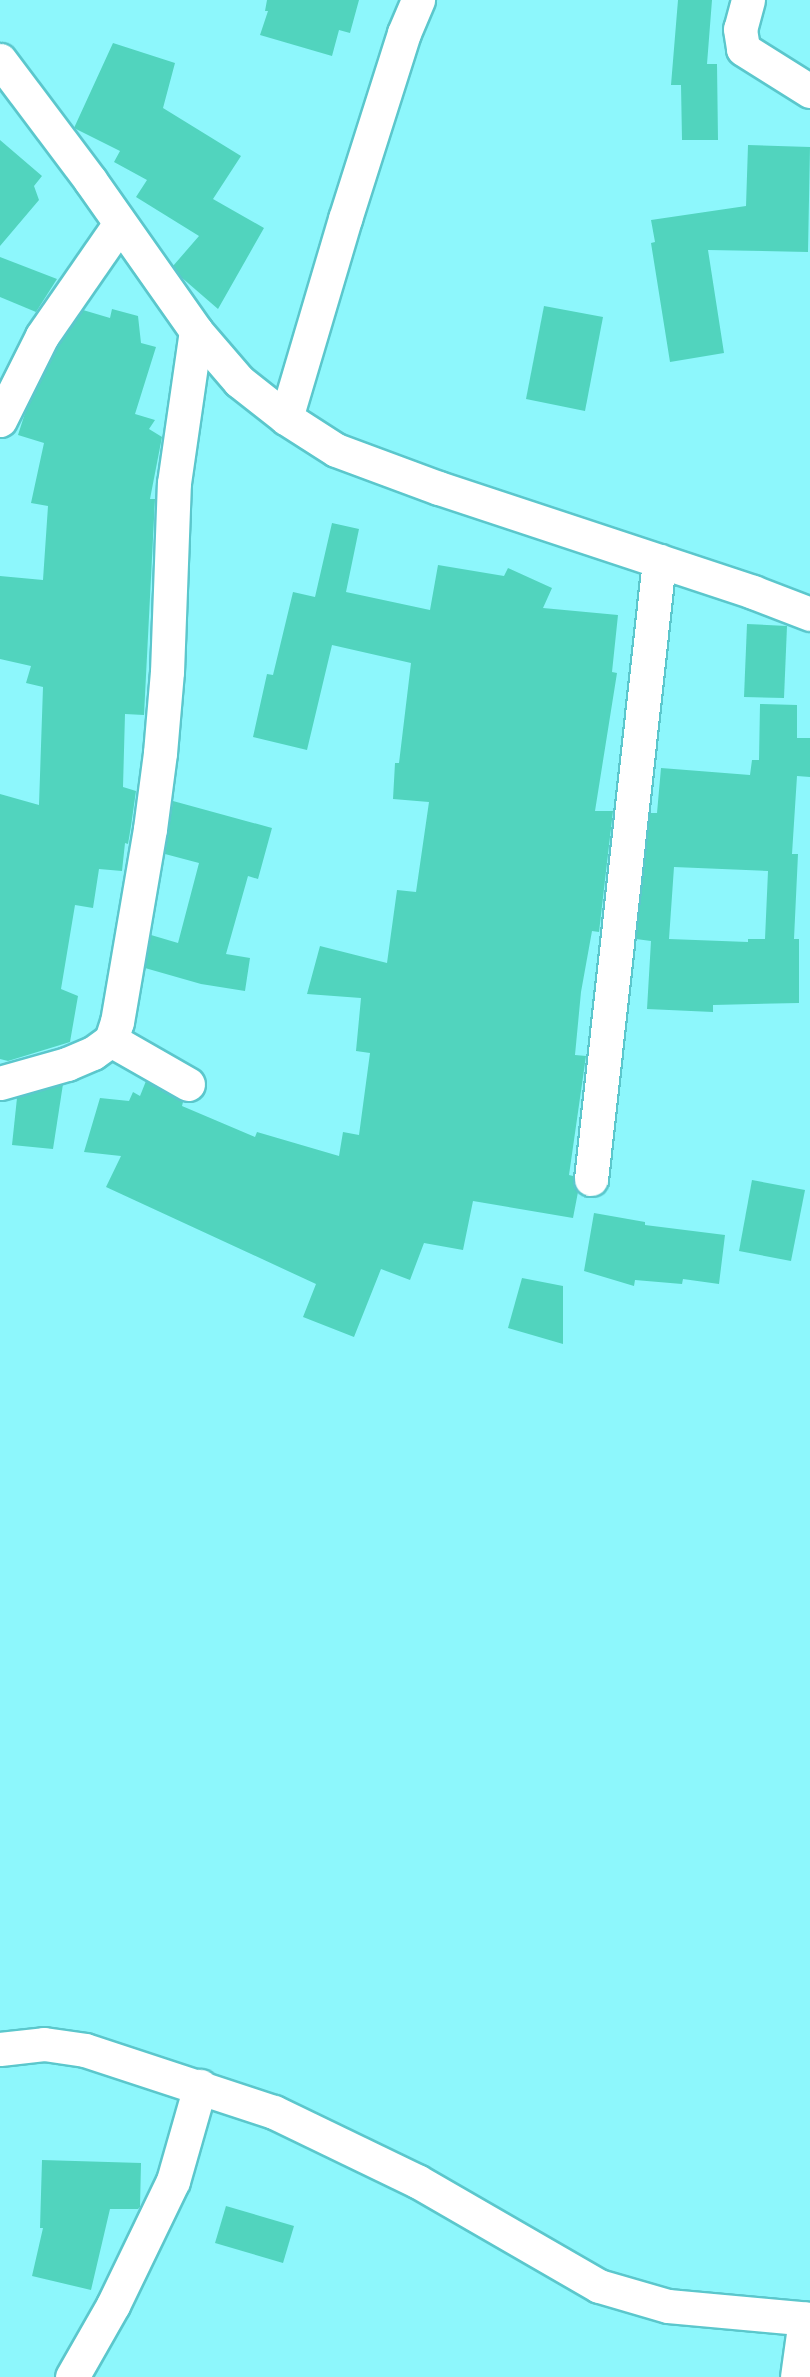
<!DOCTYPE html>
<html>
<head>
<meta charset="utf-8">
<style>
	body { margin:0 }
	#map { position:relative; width:810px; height:2377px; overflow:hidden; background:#8df7fc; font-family:"DM Sans",sans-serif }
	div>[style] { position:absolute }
	.building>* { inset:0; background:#51d4be }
	.roads { filter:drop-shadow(2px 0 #5bc7cc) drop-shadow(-2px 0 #5bc7cc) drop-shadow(0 2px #5bc7cc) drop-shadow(0 -2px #5bc7cc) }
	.minor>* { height:33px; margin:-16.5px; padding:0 16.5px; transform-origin:16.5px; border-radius:16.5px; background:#fff }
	span { translate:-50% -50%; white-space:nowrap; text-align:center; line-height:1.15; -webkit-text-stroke:4.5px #8df7fc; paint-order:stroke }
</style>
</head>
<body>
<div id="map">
	<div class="building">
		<i style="clip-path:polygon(267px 0,359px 0,350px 33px,339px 30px,332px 56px,260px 35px,268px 11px,265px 11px)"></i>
		<i style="clip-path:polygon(678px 0,712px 0,707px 64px,717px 64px,718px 140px,682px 140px,681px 85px,671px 85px)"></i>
		<i style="clip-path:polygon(113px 43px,175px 63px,163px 108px,241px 156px,213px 199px,264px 228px,218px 309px,181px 277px,173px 266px,199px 236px,136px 197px,147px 180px,114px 162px,120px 151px,74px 128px)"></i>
		<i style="clip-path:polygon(0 140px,42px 176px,34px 186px,39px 200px,0 246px)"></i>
		<i style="clip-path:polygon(748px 145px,810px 147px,808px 252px,708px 250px,724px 353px,670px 362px,651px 243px,655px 242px,651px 220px,746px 206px)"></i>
		<i style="clip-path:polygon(0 257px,57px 279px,36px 312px,0 297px)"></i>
		<i style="clip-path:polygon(544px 306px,603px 317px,585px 411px,526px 399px)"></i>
		<i style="clip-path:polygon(112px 309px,138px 316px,141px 343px,156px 347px,135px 414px,155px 420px,149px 429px,162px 437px,150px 499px,155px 499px,144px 715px,125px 714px,123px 787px,136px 791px,131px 826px,128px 844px,125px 843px,122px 871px,99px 869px,93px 908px,75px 905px,61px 989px,78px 996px,70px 1042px,8px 1061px,0 1059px,0 794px,39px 805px,43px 687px,26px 683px,31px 666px,0 659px,0 576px,43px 580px,48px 506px,31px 503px,44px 443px,18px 435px,26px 410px,58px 346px,83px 310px,110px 318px)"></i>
		<i style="clip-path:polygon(332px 523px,359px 529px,346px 592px,430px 610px,438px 565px,504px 576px,508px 568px,552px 588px,543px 608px,618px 615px,612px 672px,617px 673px,595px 811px,613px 811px,599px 932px,592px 931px,581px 992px,575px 1055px,586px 1056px,569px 1175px,573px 1176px,574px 1186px,578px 1192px,573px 1218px,473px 1201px,463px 1250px,424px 1243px,410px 1280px,381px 1269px,354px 1337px,303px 1317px,316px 1284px,106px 1187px,121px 1156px,84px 1152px,100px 1098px,129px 1101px,133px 1092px,140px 1096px,146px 1081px,183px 1102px,182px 1106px,255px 1137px,257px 1132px,339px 1156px,343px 1132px,359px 1135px,370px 1053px,356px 1051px,361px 998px,307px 994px,320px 946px,387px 963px,397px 890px,416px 892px,429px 802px,393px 799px,395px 763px,399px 763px,411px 663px,332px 645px,307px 750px,253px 737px,267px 674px,273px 675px,293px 592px,315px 597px)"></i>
		<i style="clip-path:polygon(747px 624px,787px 626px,784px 698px,744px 697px)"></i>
		<i style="clip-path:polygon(evenodd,760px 704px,797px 705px,797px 738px,810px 738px,810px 777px,797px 776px,792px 854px,798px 854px,794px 939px,799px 939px,799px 1003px,713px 1005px,713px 1012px,647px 1009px,651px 941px,636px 939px,650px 813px,657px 813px,661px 768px,750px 775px,752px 760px,759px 760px,760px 704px,674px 867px,768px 871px,765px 939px,748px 939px,748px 942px,669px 939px,674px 867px)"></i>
		<i style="clip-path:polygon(173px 801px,272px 828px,258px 879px,248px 876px,226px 954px,250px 958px,245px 991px,201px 984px,145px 968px,151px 935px,178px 943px,199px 863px,165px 854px)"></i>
		<i style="clip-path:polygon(63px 1084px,53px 1149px,12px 1145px,17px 1098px)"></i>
		<i style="clip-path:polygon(752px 1180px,805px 1190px,791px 1261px,739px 1251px)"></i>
		<i style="clip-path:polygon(594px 1213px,645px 1222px,645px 1225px,725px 1235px,719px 1284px,683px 1279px,682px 1284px,635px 1280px,634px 1286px,584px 1271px)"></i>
		<i style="clip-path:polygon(522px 1278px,563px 1286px,563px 1344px,508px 1328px)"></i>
		<i style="clip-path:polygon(42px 2160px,141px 2163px,140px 2207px,138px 2209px,110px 2209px,91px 2290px,32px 2276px,43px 2228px,40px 2228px)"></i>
		<i style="clip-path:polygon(226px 2206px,294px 2226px,283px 2263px,215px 2243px)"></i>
	</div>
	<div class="roads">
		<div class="minor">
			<i style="left:748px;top:0;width:30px;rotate:105deg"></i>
			<i style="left:740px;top:29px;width:20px;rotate:81deg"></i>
			<i style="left:743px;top:49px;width:79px;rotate:32.1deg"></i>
			<i style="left:0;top:60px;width:150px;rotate:53.1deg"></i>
			<i style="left:90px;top:180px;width:184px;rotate:54.9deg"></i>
			<i style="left:196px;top:331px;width:66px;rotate:49.3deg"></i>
			<i style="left:239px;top:381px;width:60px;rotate:38.2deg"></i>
			<i style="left:286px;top:418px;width:59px;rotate:32.6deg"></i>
			<i style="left:336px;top:450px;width:110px;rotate:20.3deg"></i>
			<i style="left:439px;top:488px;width:331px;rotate:18.3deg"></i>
			<i style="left:753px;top:592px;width:61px;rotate:21.1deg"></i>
			<i style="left:286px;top:418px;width:208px;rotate:-73.5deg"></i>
			<i style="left:345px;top:219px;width:195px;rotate:-72.4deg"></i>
			<i style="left:404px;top:33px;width:36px;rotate:-67deg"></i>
			<i style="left:0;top:420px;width:94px;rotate:-63.4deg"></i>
			<i style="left:42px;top:336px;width:135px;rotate:-55.3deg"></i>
			<i style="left:0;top:1083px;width:70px;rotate:-15.8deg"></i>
			<i style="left:67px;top:1064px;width:28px;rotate:-23deg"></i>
			<i style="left:93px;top:1053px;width:22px;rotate:-36deg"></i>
			<i style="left:188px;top:1084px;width:89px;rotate:-150.3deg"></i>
			<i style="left:111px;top:1040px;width:19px;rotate:-72deg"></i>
			<i style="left:117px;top:1022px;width:196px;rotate:-80.3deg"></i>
			<i style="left:150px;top:829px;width:77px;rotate:-82.5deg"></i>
			<i style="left:160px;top:753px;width:81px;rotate:-85.1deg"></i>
			<i style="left:167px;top:672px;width:189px;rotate:-87.9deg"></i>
			<i style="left:174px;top:483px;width:154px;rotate:-81.8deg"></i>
			<i style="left:591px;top:1179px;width:622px;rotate:-83.72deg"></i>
			<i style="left:0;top:2049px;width:44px;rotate:-6.5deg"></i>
			<i style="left:44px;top:2044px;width:41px;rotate:8.3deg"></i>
			<i style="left:85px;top:2050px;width:199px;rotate:18.2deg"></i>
			<i style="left:274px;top:2112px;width:159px;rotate:25.8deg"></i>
			<i style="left:417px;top:2181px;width:210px;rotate:30deg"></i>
			<i style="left:599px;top:2286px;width:72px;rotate:16.2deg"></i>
			<i style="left:668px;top:2306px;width:143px;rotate:5.2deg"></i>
			<i style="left:72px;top:2377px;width:83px;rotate:-60.3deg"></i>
			<i style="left:113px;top:2305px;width:138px;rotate:-64.2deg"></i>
			<i style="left:173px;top:2181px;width:99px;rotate:-74.1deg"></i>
			<i style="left:797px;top:2377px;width:59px;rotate:-82.1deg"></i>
		</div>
	</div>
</div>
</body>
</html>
